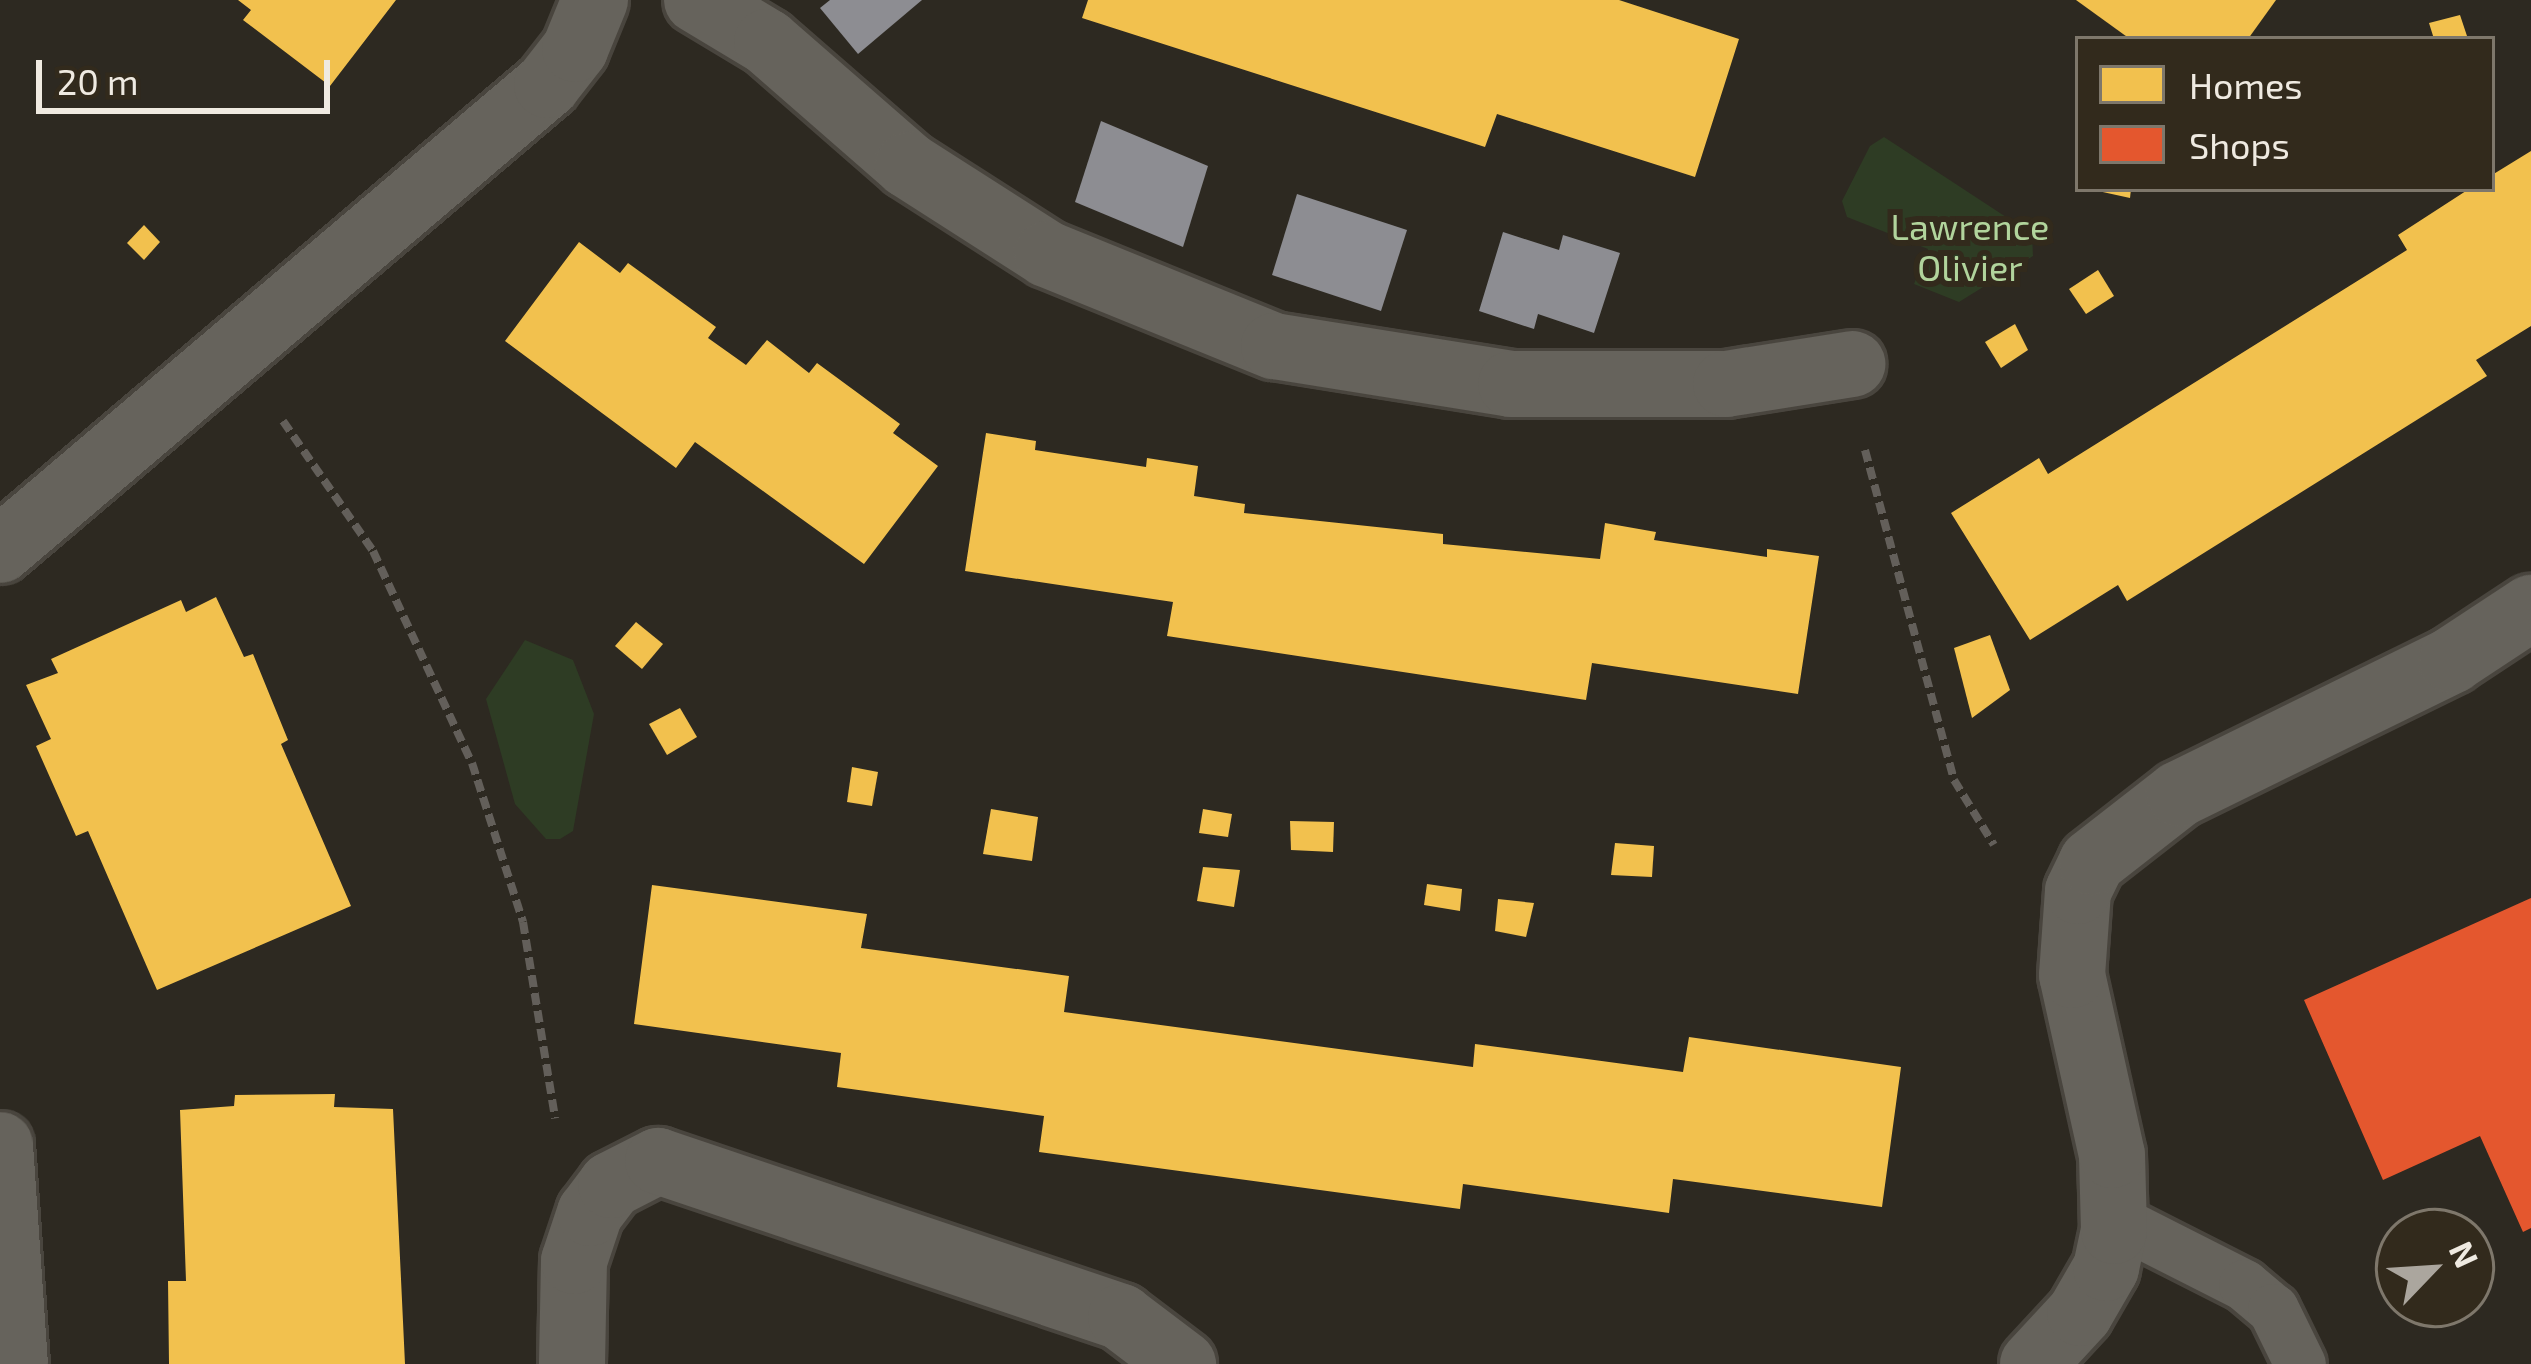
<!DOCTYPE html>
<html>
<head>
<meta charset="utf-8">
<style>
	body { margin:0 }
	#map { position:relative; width:2531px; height:1364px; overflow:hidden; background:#2d2921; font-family:"Exo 2",sans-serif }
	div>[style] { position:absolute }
	.green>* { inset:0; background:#2e3c24 }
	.homes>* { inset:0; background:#f2c14e }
	.shops>* { inset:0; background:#e4572e }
	.industry>* { inset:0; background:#8d8d92 }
	.path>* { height:8px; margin-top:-4px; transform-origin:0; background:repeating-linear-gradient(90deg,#635f5a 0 12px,transparent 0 18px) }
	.roads { filter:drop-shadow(3px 0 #49453e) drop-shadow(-3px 0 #49453e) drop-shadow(0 3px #49453e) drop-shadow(0 -3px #49453e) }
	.lane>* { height:51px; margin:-25.5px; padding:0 25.5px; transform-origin:25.5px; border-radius:25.5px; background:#66635c }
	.street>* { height:66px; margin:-33px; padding:0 33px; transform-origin:33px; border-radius:33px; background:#66635c }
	span { translate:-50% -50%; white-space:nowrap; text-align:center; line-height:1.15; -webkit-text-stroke:12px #322a1c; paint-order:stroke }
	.park-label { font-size:36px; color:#b1d49c }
	.legend { position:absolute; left:2075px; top:36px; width:420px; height:156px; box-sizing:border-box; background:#322a1c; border:3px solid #7e776b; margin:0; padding:15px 21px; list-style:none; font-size:36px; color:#efeae1 }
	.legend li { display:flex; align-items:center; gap:24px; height:60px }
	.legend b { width:60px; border:3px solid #7e776b }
	.north { position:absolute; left:2375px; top:1208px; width:120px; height:120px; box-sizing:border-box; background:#322a1c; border:3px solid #7e776b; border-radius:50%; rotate:65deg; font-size:33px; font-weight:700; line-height:48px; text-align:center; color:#efeae1 }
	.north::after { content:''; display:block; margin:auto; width:42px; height:54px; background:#aba69e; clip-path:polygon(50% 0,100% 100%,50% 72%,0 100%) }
	.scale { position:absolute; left:36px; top:60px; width:294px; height:54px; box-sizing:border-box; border:6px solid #efeae1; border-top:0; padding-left:15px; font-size:36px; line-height:42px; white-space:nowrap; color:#efeae1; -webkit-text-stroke:9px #322a1c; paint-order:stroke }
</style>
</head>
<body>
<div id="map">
	<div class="green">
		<i style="clip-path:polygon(1884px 137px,2032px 234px,2033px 256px,1959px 302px,1914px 284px,1928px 249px,1847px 217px,1842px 201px,1870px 146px)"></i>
		<i style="clip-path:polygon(525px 640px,573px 660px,594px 714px,573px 831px,560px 839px,546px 839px,515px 804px,486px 699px)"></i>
	</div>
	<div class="homes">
		<i style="clip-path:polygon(238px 0,396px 0,330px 86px,243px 20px,251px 10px)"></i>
		<i style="clip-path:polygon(1088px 0,1619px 0,1739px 39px,1695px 177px,1497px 114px,1485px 147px,1082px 18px)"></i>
		<i style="clip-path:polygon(2076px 0,2276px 0,2248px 39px,2130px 39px)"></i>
		<i style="clip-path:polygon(2460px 15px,2468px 39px,2434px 39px,2429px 23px)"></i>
		<i style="clip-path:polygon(2531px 151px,2531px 326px,2476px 360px,2487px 376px,2127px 601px,2118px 585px,2030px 640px,1951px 513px,2039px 458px,2048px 474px,2407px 250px,2398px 235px,2469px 189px,2492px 189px,2492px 175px)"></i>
		<i style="clip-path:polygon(2089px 189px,2131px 189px,2130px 198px)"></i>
		<i style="clip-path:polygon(144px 225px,160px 242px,144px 260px,127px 243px)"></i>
		<i style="clip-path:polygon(579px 242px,620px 273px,628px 263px,716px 327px,708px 338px,746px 365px,767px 340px,809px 373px,817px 363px,900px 424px,893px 433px,938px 466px,864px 564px,695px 442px,676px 468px,505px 341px)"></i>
		<i style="clip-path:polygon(2098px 270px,2114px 296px,2086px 314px,2069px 289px)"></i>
		<i style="clip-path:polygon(2015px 324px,2028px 350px,2001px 368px,1985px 342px)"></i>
		<i style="clip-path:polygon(986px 433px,1036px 441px,1035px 450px,1146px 467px,1147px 458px,1198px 466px,1194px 496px,1245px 504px,1244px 513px,1443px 534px,1443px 544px,1600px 559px,1605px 523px,1656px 532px,1654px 540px,1767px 557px,1767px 549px,1819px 556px,1798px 694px,1592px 663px,1586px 700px,1167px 636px,1173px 602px,965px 571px)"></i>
		<i style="clip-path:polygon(216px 597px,244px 657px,253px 654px,288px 740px,281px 744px,351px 906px,157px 990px,88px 831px,76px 836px,36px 746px,51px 739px,26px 685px,58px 673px,51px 659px,181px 600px,186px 612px)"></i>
		<i style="clip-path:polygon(636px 622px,663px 644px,642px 669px,615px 646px)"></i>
		<i style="clip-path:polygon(1990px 635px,2010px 690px,1972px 718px,1954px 648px)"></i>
		<i style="clip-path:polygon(680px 708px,697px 737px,667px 755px,649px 724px)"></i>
		<i style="clip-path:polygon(852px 767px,878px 772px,872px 806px,847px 802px)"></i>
		<i style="clip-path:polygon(991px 809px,1038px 817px,1032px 861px,983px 854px)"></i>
		<i style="clip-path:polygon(1203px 809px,1232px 814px,1228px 837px,1199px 833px)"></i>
		<i style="clip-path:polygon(1290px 821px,1334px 822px,1333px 852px,1291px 850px)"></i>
		<i style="clip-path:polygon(1615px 843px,1654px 846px,1652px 877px,1611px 875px)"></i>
		<i style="clip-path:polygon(1203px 867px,1240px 870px,1234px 907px,1197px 901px)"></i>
		<i style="clip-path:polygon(1427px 884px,1462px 889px,1460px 911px,1424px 905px)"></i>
		<i style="clip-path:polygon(652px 885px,867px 914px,861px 948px,1069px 976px,1064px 1012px,1473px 1067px,1475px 1044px,1683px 1072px,1689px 1037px,1901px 1067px,1882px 1207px,1673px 1179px,1669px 1213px,1463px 1184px,1460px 1209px,1039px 1152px,1044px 1116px,837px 1087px,841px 1053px,634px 1024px)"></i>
		<i style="clip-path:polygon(1498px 899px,1534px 903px,1526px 937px,1495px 931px)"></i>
		<i style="clip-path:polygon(335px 1094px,334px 1107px,393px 1109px,405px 1364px,169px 1364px,168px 1281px,186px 1281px,180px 1110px,234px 1106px,235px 1095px)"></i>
	</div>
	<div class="shops">
		<i style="clip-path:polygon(2531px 898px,2531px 1228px,2523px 1232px,2480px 1136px,2383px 1180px,2304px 1000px)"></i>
	</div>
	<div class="industry">
		<i style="clip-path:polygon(830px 0,922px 0,858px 54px,820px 8px)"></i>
		<i style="clip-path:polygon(1101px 121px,1208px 166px,1183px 247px,1075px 202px)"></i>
		<i style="clip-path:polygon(1297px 194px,1407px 230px,1381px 311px,1272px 275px)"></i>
		<i style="clip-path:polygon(1503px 232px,1559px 250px,1563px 235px,1620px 253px,1594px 333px,1538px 314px,1534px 329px,1479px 311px)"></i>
	</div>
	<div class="path">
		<i style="left:283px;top:421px;width:158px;rotate:55.3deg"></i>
		<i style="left:373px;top:551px;width:234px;rotate:65deg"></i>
		<i style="left:472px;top:763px;width:167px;rotate:72.2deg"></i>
		<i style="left:523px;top:922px;width:199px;rotate:80.7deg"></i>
		<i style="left:1865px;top:450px;width:342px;rotate:74.9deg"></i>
		<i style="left:1954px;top:780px;width:76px;rotate:58.4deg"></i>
	</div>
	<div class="roads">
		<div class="lane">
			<i style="left:2114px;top:1219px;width:146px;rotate:26.9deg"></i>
			<i style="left:2244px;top:1285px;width:38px;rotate:40deg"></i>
			<i style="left:2273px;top:1309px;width:61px;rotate:63.9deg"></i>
		</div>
		<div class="street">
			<i style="left:697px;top:0;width:82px;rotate:31deg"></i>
			<i style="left:767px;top:42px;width:187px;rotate:41.1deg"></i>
			<i style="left:908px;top:165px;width:165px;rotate:32.6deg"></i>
			<i style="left:1047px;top:254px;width:245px;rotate:22.1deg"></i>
			<i style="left:1274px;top:346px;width:240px;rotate:9.1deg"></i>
			<i style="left:1511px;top:384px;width:215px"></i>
			<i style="left:1726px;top:384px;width:128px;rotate:-9deg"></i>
			<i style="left:0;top:550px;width:718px;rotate:-40.37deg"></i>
			<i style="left:547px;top:85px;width:46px;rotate:-52.1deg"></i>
			<i style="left:575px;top:49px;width:53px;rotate:-67.8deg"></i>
			<i style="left:0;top:1145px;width:220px;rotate:86.1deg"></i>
			<i style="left:572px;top:1364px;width:103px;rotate:-88.9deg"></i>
			<i style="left:574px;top:1261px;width:51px;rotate:-71.6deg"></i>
			<i style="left:590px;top:1213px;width:35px;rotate:-53deg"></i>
			<i style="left:611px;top:1185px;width:53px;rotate:-27.1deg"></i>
			<i style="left:658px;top:1161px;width:489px;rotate:18.6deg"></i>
			<i style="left:1121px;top:1317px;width:78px;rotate:37.2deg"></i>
			<i style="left:2033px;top:1364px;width:69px;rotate:-47.3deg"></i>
			<i style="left:2080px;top:1313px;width:52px;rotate:-60deg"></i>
			<i style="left:2106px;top:1268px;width:38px;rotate:-78deg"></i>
			<i style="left:2114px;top:1231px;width:76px;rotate:-91.5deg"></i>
			<i style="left:2112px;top:1155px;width:184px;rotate:-102.5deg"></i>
			<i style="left:2072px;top:975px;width:84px;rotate:-85.9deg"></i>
			<i style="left:2078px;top:891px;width:32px;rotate:-64deg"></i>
			<i style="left:2092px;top:862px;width:110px;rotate:-38deg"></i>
			<i style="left:2179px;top:794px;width:304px;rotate:-26.1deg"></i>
			<i style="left:2452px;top:660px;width:95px;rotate:-33.4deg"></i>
		</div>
	</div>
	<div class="park-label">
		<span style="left:1970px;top:246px">Lawrence<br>Olivier</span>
	</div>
	<ul class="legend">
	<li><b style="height:33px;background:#f2c14e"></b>Homes</li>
	<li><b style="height:33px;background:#e4572e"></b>Shops</li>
	</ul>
	<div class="north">N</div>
	<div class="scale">20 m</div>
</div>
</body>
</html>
